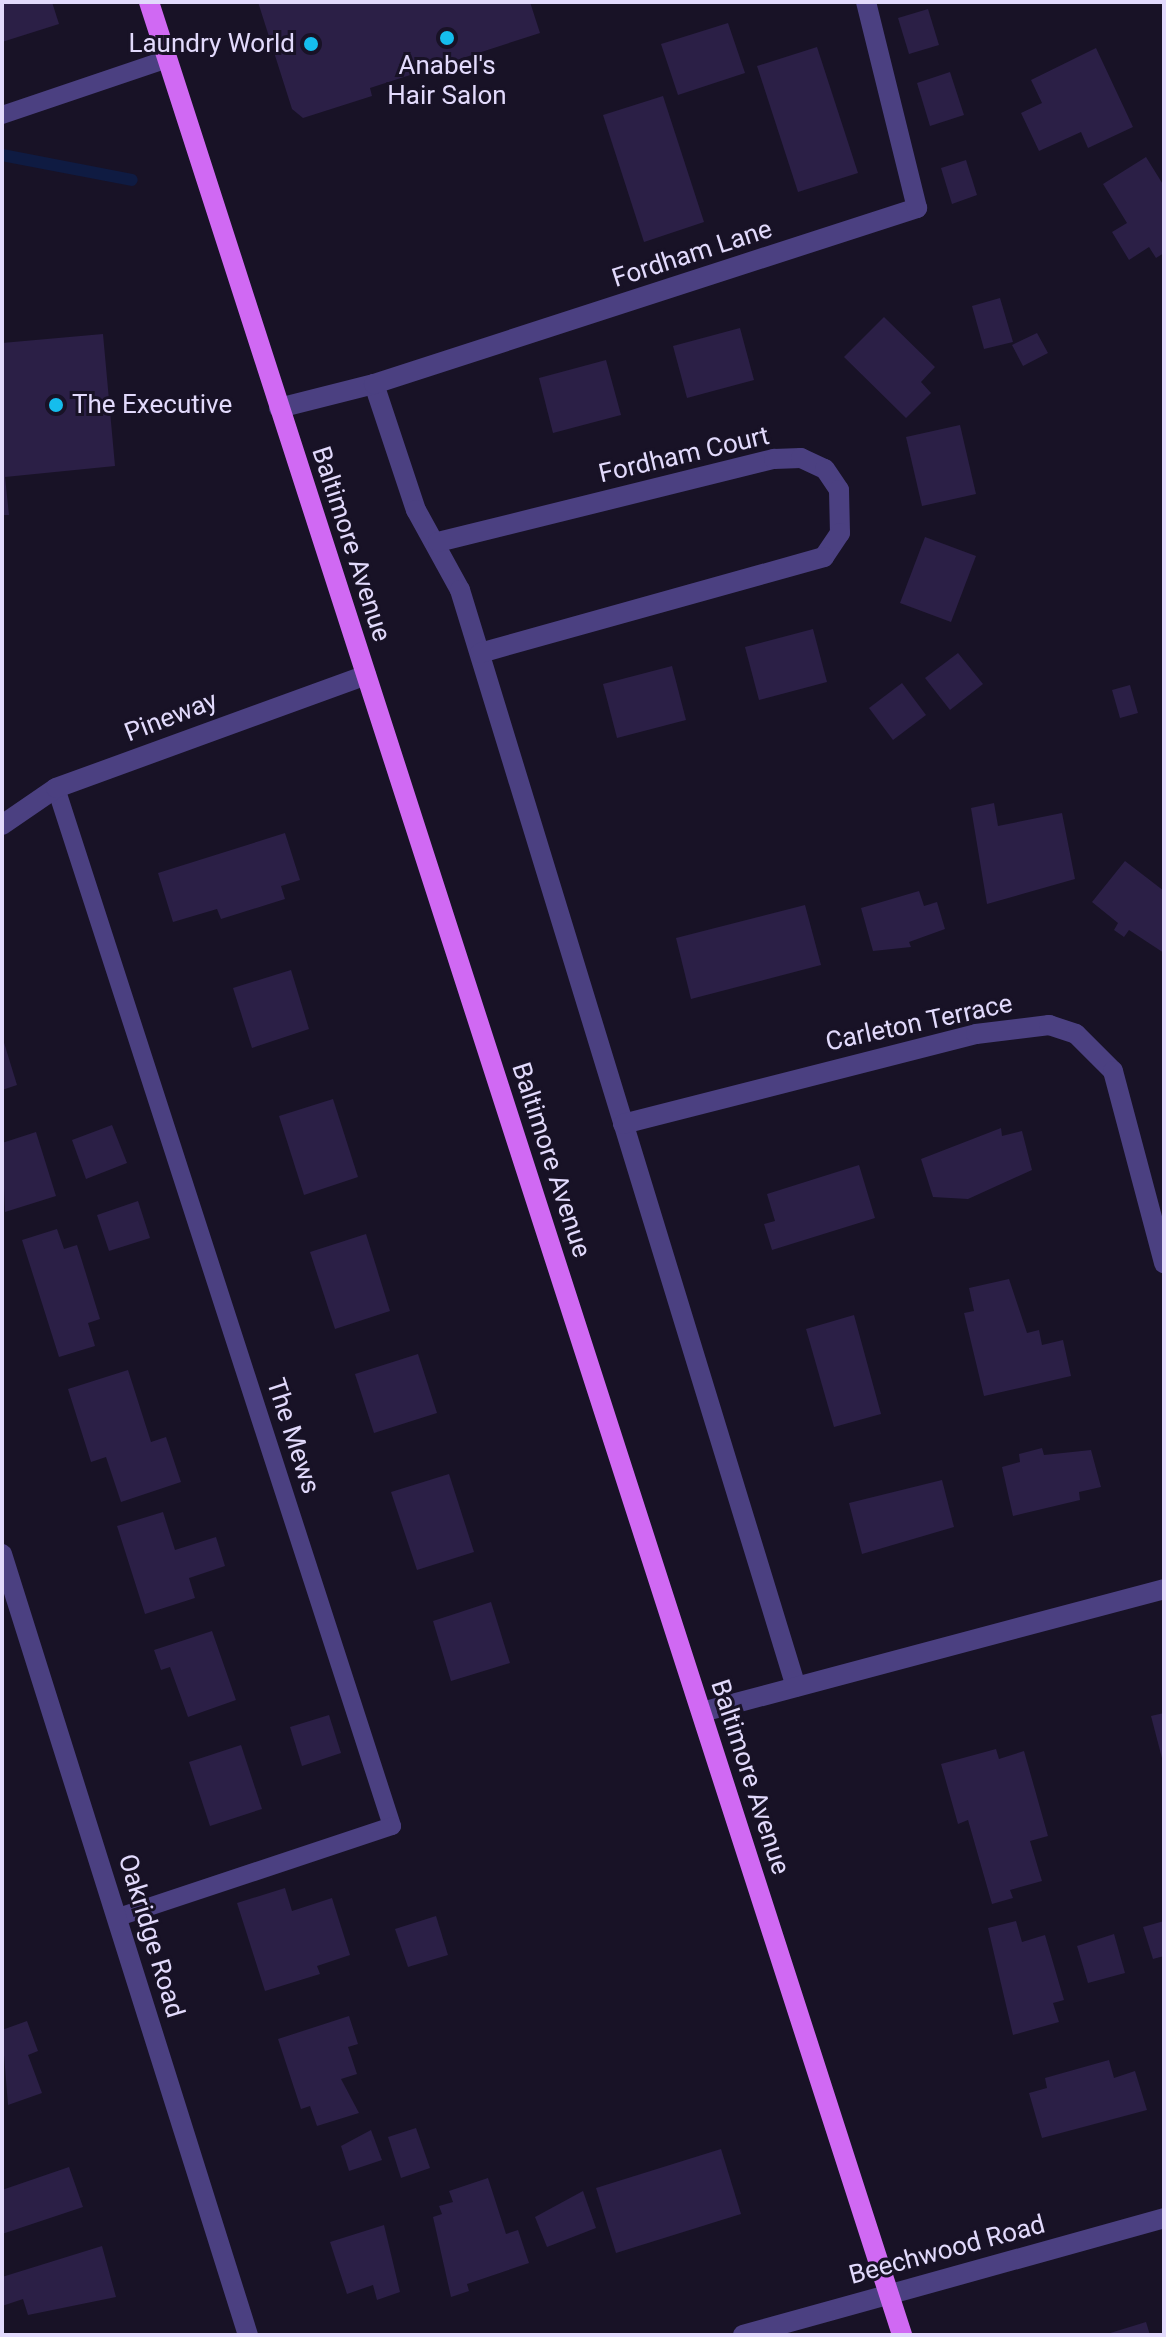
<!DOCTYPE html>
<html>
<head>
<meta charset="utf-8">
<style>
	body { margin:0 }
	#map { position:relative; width:1166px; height:2337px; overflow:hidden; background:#181226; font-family:Roboto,sans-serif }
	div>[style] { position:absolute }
	.stream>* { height:12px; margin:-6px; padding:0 6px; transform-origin:6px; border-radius:6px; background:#0f1b42 }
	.building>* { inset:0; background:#2b1f46 }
	.lane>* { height:18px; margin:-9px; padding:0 9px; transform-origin:9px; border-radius:9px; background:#4b4081 }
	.street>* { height:20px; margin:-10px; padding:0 10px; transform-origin:10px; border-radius:10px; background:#4b4081 }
	.primary>* { height:20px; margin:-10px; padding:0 10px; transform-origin:10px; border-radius:10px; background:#d069f3 }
	.dots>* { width:22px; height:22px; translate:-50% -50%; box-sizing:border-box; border:4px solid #181226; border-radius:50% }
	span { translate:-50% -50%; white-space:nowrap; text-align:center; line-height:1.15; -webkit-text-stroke:6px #181226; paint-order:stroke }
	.poi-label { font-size:26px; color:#e2dafc }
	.right { translate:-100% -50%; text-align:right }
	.left { translate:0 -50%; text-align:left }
	.street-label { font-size:26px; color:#e2dafc }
	.frame { position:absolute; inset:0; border:4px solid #e2dafc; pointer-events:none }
</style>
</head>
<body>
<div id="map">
	<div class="stream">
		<i style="left:2px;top:155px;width:132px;rotate:10.9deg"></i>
	</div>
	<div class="building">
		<i style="clip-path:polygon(2px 2px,52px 2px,59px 24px,2px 42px)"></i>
		<i style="clip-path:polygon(258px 2px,530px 2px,540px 33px,370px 88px,372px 96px,303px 118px,292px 109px)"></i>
		<i style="clip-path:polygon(928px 9px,939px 45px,909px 54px,898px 18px)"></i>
		<i style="clip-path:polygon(728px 23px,745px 73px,678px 95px,661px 44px)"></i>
		<i style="clip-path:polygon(817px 47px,858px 173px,798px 192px,757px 66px)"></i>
		<i style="clip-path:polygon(1096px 48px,1133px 127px,1088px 148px,1081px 132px,1039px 151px,1021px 113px,1042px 103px,1031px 80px)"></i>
		<i style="clip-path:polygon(950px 72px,964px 115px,930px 126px,917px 83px)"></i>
		<i style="clip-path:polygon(663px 96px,704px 222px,644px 242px,603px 115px)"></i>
		<i style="clip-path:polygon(1146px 157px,1164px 186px,1164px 253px,1156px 258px,1149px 247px,1129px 260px,1112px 232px,1127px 223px,1103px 184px)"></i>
		<i style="clip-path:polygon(966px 160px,977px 195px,952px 204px,941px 168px)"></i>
		<i style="clip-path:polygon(1000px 298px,1013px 342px,984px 349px,972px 306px)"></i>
		<i style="clip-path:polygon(884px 317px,935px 367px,921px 382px,931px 393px,906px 418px,844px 357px)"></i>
		<i style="clip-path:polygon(740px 328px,754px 380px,687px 398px,673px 346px)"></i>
		<i style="clip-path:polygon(1037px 333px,1048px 353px,1023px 366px,1012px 345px)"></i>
		<i style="clip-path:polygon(103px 334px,115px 466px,5px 477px,9px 515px,2px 515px,2px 343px)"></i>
		<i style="clip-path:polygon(606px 360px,621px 415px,553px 433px,539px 378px)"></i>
		<i style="clip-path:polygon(960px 425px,976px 494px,922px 506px,906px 437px)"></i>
		<i style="clip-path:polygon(925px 537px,976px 556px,951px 622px,900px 603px)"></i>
		<i style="clip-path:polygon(813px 629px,827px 682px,759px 700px,745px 647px)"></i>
		<i style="clip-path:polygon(958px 653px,983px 684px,950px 710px,925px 678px)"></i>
		<i style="clip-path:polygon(672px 666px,686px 720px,617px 738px,603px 684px)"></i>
		<i style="clip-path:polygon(902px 683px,926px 715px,893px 740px,869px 708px)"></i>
		<i style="clip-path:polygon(1130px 685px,1138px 713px,1120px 718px,1112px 690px)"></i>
		<i style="clip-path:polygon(994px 803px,998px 826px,1062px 813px,1075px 879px,987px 904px,971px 808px)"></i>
		<i style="clip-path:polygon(285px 833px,300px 880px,281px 886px,285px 899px,221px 919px,217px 909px,173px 922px,158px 873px)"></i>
		<i style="clip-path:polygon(1125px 861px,1164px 891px,1164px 953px,1129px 930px,1124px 937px,1114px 930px,1118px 923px,1092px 902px)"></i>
		<i style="clip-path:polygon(919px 891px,924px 906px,937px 902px,945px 929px,909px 942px,911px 947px,873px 951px,861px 908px)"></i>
		<i style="clip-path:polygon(805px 905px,821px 965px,691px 999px,676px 938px)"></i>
		<i style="clip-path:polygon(291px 970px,309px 1029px,252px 1048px,233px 988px)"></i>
		<i style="clip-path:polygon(2px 1036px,17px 1085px,2px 1090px)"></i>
		<i style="clip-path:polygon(333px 1099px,358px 1177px,304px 1195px,279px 1116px)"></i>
		<i style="clip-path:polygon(112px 1125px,127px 1163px,86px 1179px,72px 1140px)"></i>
		<i style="clip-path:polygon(1001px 1128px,1002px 1136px,1022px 1131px,1032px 1170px,968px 1199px,933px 1197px,921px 1159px)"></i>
		<i style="clip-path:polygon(36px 1132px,56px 1196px,5px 1212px,2px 1143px)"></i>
		<i style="clip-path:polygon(859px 1165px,875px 1218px,772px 1250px,764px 1224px,775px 1221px,767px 1194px)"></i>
		<i style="clip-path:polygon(138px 1201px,150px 1238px,109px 1251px,97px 1215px)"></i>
		<i style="clip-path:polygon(57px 1229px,64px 1249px,77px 1245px,100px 1319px,88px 1323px,95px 1346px,59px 1357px,22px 1240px)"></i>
		<i style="clip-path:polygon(366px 1234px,390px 1311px,335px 1329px,310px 1252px)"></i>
		<i style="clip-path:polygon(1009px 1279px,1027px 1333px,1039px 1330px,1042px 1345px,1063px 1340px,1071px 1376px,984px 1396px,964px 1313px,974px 1311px,969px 1288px)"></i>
		<i style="clip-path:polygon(854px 1315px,881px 1414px,834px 1427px,806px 1329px)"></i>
		<i style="clip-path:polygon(418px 1354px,437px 1413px,374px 1433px,355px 1374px)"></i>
		<i style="clip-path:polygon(128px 1370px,151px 1442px,166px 1437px,181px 1482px,121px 1502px,106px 1457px,91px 1462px,68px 1389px)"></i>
		<i style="clip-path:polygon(1042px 1448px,1044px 1455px,1091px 1450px,1101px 1487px,1079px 1492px,1080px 1500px,1013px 1516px,1002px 1467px,1020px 1462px,1019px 1454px)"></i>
		<i style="clip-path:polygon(449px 1474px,474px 1552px,417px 1570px,391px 1492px)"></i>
		<i style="clip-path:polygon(942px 1480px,954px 1527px,862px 1554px,849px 1503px)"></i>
		<i style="clip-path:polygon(163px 1512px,175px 1550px,216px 1537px,225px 1566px,189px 1578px,195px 1598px,145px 1614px,117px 1526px)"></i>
		<i style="clip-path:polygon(491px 1602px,510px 1663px,451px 1681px,433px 1621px)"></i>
		<i style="clip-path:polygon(212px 1631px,236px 1700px,188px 1717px,170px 1667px,161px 1670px,154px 1650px)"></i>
		<i style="clip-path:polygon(1164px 1713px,1164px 1762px,1163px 1762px,1151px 1716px)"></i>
		<i style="clip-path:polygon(329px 1715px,341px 1753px,302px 1766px,290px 1727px)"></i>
		<i style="clip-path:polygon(241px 1745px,262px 1809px,210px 1826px,189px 1762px)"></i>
		<i style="clip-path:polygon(996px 1749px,999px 1759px,1024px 1751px,1048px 1836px,1030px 1841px,1042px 1881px,1010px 1890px,1013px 1898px,992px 1904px,968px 1820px,958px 1824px,941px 1764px)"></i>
		<i style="clip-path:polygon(285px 1888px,292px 1911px,332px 1898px,350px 1955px,317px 1966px,320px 1974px,265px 1991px,237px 1903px)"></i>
		<i style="clip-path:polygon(436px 1916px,448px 1955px,408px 1967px,395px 1929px)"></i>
		<i style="clip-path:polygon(1016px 1921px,1022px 1942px,1045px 1935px,1064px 2000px,1053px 2003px,1059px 2022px,1013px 2035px,988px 1928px)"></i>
		<i style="clip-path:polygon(1164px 1921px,1164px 1956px,1153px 1959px,1143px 1927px)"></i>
		<i style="clip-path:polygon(1114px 1934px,1125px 1973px,1088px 1983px,1077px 1946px)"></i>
		<i style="clip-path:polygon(349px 2016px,358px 2044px,348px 2047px,357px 2074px,341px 2079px,359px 2113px,317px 2126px,310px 2106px,301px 2109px,278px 2039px)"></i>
		<i style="clip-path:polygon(27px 2021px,38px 2051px,28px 2055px,42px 2093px,8px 2105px,2px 2030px)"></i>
		<i style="clip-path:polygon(1109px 2060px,1114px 2078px,1135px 2071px,1147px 2110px,1042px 2138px,1029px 2093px,1047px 2088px,1045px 2078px)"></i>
		<i style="clip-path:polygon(416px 2128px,430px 2168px,401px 2178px,388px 2137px)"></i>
		<i style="clip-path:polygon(371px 2130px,382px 2160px,349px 2171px,341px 2146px)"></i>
		<i style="clip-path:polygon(721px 2149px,741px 2214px,616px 2253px,596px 2188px)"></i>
		<i style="clip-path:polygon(69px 2167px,83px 2207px,2px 2234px,2px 2190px)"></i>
		<i style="clip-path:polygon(488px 2178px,506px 2234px,518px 2230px,529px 2263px,467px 2284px,469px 2291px,451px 2297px,433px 2217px,442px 2214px,439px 2206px,453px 2202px,449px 2191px)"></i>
		<i style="clip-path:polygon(583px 2191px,596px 2228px,547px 2247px,535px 2217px)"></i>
		<i style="clip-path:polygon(384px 2225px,400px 2292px,377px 2300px,373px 2285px,347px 2294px,330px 2242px)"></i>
		<i style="clip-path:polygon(102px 2246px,116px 2297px,28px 2315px,23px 2299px,2px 2306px,2px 2277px)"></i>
		<i style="clip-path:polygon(1146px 2322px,1150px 2335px,1107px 2335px,1107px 2334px)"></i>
	</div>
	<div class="lane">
		<i style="left:2px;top:115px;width:174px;rotate:-18.7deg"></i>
		<i style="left:56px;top:788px;width:1091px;rotate:72.06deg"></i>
		<i style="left:392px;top:1826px;width:289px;rotate:161.6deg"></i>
	</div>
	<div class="street">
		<i style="left:374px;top:384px;width:133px;rotate:71.6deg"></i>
		<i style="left:416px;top:510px;width:91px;rotate:61.2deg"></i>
		<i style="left:460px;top:590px;width:1147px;rotate:72.97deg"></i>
		<i style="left:279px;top:408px;width:98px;rotate:-14.2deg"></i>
		<i style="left:374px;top:384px;width:571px;rotate:-17.96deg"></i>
		<i style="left:917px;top:208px;width:212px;rotate:-103.9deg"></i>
		<i style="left:438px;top:542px;width:346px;rotate:-13.9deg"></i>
		<i style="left:774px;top:459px;width:27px;rotate:-2deg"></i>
		<i style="left:801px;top:458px;width:26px;rotate:25deg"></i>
		<i style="left:825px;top:469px;width:25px;rotate:56deg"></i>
		<i style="left:839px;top:490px;width:43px;rotate:88.7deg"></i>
		<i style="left:840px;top:533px;width:29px;rotate:124deg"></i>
		<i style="left:824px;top:557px;width:357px;rotate:164.4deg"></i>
		<i style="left:2px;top:825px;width:65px;rotate:-34.4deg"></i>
		<i style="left:56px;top:788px;width:330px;rotate:-20deg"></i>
		<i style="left:623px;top:1124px;width:364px;rotate:-14.3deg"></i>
		<i style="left:976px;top:1034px;width:74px;rotate:-7deg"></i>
		<i style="left:1049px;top:1025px;width:28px;rotate:18deg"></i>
		<i style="left:1076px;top:1034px;width:52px;rotate:45deg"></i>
		<i style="left:1113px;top:1071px;width:199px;rotate:75.1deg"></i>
		<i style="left:2px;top:1554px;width:819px;rotate:72.52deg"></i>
		<i style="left:702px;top:1712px;width:478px;rotate:-14.9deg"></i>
		<i style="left:743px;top:2335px;width:437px;rotate:-15.5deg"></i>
	</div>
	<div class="primary">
		<i style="left:149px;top:2px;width:2452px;rotate:72.11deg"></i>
	</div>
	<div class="dots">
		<i style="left:447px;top:38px;background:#15bded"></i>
		<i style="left:311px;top:44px;background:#15bded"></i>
		<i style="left:56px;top:405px;background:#15bded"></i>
	</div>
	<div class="poi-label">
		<span class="right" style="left:295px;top:44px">Laundry World</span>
		<span style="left:447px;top:81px">Anabel's<br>Hair Salon</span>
		<span class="left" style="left:72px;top:405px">The Executive</span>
	</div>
	<div class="street-label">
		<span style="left:692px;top:254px;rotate:-18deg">Fordham Lane</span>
		<span style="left:684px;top:455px;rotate:-13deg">Fordham Court</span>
		<span style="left:351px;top:544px;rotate:72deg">Baltimore Avenue</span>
		<span style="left:171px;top:717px;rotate:-21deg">Pineway</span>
		<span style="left:919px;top:1023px;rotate:-12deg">Carleton Terrace</span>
		<span style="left:551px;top:1160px;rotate:72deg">Baltimore Avenue</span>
		<span style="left:293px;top:1436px;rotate:72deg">The Mews</span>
		<span style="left:750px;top:1777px;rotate:72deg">Baltimore Avenue</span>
		<span style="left:151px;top:1936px;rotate:73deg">Oakridge Road</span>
		<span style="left:947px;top:2250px;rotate:-15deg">Beechwood Road</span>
	</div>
	<div class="frame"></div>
</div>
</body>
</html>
